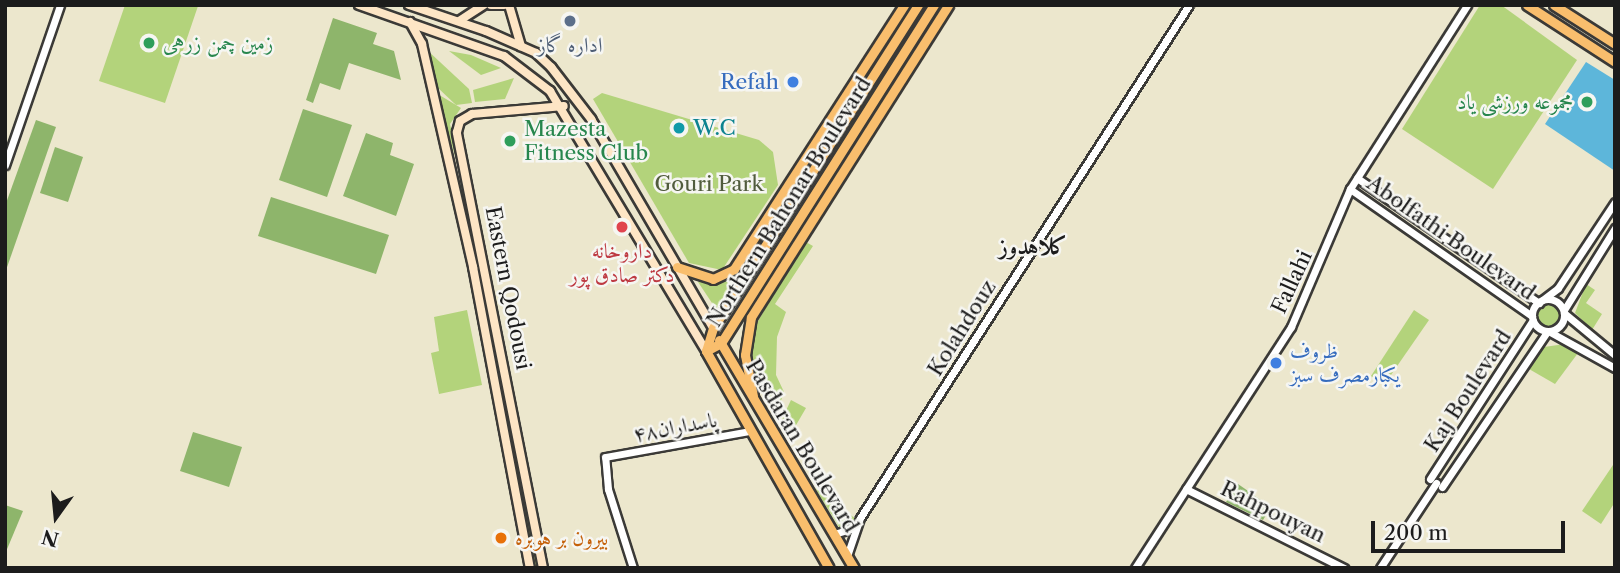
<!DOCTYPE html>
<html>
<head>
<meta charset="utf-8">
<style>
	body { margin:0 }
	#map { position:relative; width:1620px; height:573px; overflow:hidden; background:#ece7cd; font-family:"Libre Caslon Text",Amiri,serif }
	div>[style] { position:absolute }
	.green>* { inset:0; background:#b3d37b }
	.round { border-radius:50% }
	.forest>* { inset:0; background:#8eb56b }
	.water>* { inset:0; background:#5db6da }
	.roads { filter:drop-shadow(2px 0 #3b3a37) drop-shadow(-2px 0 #3b3a37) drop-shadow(0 2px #3b3a37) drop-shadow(0 -2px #3b3a37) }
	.tertiary>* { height:7px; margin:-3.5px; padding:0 3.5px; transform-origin:3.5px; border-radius:3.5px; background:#fff }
	.tertiary>.ring { margin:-3.5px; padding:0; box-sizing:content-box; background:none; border:7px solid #fff; border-radius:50% }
	.secondary>* { height:8px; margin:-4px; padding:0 4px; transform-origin:4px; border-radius:4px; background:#fde5c5 }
	.primary>* { height:9px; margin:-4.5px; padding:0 4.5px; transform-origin:4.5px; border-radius:4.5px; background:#f9be6d }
	.dots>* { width:19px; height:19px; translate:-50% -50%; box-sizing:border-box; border:4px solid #f6f6f2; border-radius:50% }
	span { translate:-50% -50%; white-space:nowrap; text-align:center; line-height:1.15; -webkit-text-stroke:5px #f6f6f2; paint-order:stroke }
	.leisure-label { font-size:21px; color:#27864d }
	.left { translate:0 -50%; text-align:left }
	.right { translate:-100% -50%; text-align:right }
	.service-label { font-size:21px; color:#4e5e75 }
	.shop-label { font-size:21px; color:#366cbe }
	.culture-label { font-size:21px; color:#0d838f }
	.park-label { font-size:21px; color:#515c3d }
	.street-label { font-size:21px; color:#1c1c1c }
	.health-label { font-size:21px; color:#be3a42 }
	.food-label { font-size:21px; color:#c56008 }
	.neighbourhood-label { font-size:23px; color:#1c1c1c; font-weight:700 }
	.frame { position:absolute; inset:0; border:7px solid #1c1c1c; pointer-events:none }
	.north { position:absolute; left:21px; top:482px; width:70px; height:70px; -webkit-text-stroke:5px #f6f6f2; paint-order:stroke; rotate:195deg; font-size:19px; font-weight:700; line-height:28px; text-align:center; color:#1c1c1c }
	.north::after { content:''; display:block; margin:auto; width:24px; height:32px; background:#1c1c1c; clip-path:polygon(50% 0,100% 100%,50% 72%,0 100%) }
	.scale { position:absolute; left:1371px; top:521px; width:194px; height:32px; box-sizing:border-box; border:4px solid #1c1c1c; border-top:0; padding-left:9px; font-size:21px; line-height:24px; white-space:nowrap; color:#1c1c1c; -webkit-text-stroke:5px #f6f6f2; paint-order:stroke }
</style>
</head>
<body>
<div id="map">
	<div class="green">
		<i style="clip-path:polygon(125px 5px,198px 6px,165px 103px,99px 81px)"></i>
		<i style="clip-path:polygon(1480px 5px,1501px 5px,1577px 60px,1493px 189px,1402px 129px)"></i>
		<i style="clip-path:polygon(426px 49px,469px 89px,472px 103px,456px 105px,437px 87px)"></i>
		<i style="clip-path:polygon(449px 51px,471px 55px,501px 68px,481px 75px)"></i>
		<i style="clip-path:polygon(514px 78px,505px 99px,475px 102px,473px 90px)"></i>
		<i style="clip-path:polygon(436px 93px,461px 108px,450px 124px,465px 189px)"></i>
		<i style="clip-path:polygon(602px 93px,759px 140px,773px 152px,778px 185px,722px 270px,689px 263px,593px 99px)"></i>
		<i style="clip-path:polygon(464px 202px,478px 250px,538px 568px,534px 568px)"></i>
		<i style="clip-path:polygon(804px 241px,813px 246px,775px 304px,786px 312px,777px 337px,776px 375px,784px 392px,775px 419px,752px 367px,750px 335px)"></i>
		<i style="clip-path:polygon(754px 251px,729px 288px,716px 309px,698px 282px,737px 272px)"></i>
		<i style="clip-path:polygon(1586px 284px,1595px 290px,1586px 303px,1602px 314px,1592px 330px,1575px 313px)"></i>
		<i class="round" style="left:1535px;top:303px;width:26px;height:26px"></i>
		<i style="clip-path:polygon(467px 310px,482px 385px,439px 394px,431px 353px,439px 351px,434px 317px)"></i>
		<i style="clip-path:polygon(1414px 310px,1429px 320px,1384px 385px,1371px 376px)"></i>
		<i style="clip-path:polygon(1565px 344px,1578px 353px,1555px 384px,1529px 369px,1544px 347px)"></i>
		<i style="clip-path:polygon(791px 400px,806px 408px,792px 432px,782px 419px)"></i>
		<i style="clip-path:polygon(1615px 462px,1615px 502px,1601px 524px,1582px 511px)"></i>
		<i style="clip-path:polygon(815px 488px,856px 519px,850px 527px,839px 527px)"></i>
	</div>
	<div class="forest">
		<i style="clip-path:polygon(333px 18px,377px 33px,373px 44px,394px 51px,401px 80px,349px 63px,340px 90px,320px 83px,313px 103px,306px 100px)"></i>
		<i style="clip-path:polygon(303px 109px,352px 125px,327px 197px,279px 180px)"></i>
		<i style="clip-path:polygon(36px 120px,56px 127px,5px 273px,5px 206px)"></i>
		<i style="clip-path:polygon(366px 133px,393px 143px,390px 155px,414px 164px,396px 216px,343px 196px)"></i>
		<i style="clip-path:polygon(55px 147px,83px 157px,68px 202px,40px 193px)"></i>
		<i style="clip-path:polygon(271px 197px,389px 235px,376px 274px,258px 236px)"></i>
		<i style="clip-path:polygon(193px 432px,242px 447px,229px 487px,180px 471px)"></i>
		<i style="clip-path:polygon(1238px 484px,1271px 507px,1263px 520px,1226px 502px)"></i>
		<i style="clip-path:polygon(5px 505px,23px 511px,5px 554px)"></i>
	</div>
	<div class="water">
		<i style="clip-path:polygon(1586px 62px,1615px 80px,1615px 171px,1545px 124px)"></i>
	</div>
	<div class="roads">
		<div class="tertiary">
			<i style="left:5px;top:165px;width:169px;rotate:-71deg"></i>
			<i style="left:1357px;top:178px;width:221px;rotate:34.5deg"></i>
			<i style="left:1350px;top:189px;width:222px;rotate:34.9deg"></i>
			<i class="ring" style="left:1532px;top:299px;width:25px;height:25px"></i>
			<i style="left:1541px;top:301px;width:21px;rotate:-37deg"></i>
			<i style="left:1558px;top:288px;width:103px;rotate:-56.5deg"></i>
			<i style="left:1564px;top:310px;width:97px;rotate:-58.1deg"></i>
			<i style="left:1564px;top:313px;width:66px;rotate:39.5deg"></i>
			<i style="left:1550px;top:332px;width:74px;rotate:29deg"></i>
			<i style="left:1430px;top:479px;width:189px;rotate:-57.1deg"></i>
			<i style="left:1442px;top:487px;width:187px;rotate:-55.9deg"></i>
			<i style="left:1186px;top:489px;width:177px;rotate:26.6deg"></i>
			<i style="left:834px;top:534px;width:21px;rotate:-17deg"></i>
			<i style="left:847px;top:556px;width:40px;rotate:-71.1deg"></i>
			<i style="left:860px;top:518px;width:609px;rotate:-57.33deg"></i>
			<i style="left:633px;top:568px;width:83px;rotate:-107.6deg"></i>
			<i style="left:608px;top:489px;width:32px;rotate:-95deg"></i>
			<i style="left:605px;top:457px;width:147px;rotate:-10.2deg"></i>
			<i style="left:1135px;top:568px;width:287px;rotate:-57.1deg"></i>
			<i style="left:1291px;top:327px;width:150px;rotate:-66.9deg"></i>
			<i style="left:1350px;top:189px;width:218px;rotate:-57.5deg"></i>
			<i style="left:1380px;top:568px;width:102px;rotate:-56.6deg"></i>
		</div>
		<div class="secondary">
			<i style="left:359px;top:5px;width:154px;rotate:19.4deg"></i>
			<i style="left:504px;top:56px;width:58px;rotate:37.3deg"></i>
			<i style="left:550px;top:91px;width:303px;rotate:59deg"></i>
			<i style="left:409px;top:5px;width:81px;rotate:18.7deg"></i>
			<i style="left:486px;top:31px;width:55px;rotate:23.7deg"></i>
			<i style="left:536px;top:53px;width:21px;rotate:43deg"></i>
			<i style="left:551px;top:67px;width:66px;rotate:52.4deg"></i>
			<i style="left:591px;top:119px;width:242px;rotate:59.7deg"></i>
			<i style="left:491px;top:5px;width:13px"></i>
			<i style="left:509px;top:5px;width:43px;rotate:73.7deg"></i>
			<i style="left:459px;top:21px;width:30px;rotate:-33deg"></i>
			<i style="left:410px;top:22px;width:25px;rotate:61deg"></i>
			<i style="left:422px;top:44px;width:229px;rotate:77.1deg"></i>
			<i style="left:473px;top:267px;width:306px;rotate:79.3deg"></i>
			<i style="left:543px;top:568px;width:444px;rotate:-101.2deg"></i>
			<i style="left:457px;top:132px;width:11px;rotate:-75deg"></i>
			<i style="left:460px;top:121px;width:14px;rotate:-30deg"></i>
			<i style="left:472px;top:114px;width:92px;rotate:-5deg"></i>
		</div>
		<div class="primary">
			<i style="left:1527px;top:5px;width:105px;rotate:32.9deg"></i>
			<i style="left:1554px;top:5px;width:72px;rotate:32.6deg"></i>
			<i style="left:677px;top:267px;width:38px;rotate:18deg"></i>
			<i style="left:713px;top:279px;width:23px;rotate:-25deg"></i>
			<i style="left:734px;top:269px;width:314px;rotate:-57.2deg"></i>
			<i style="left:719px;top:340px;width:265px;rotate:59.4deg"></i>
			<i style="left:706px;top:351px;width:17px;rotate:-28deg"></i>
			<i style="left:721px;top:343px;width:400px;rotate:-57.8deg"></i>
			<i style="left:706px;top:351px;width:24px;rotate:-73deg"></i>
			<i style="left:713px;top:328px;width:383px;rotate:-57.6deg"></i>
			<i style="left:706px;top:351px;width:249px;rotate:60.5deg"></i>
			<i style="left:753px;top:396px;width:42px;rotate:-101deg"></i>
			<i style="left:745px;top:355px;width:38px;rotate:-81deg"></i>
			<i style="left:751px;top:317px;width:369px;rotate:-57.7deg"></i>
		</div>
	</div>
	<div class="dots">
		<i style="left:570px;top:21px;background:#5c6f8a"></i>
		<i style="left:149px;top:43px;background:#2e9e5b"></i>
		<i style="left:793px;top:82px;background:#3f7fe0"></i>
		<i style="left:1587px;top:102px;background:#2e9e5b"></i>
		<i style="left:679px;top:128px;background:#0f9aa8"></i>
		<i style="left:510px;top:141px;background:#2e9e5b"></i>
		<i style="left:622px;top:227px;background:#e0444e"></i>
		<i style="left:1276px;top:363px;background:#3f7fe0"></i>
		<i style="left:501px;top:538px;background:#e8710a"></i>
	</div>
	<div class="leisure-label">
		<span class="left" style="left:163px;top:43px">زمین چمن زرهی</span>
		<span class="right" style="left:1573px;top:102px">مجموعه ورزشی یاد</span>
		<span class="left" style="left:524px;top:141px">Mazesta<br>Fitness Club</span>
	</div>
	<div class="service-label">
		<span style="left:570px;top:45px">اداره گاز</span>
	</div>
	<div class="shop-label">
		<span class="right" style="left:779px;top:82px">Refah</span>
		<span class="left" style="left:1290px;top:363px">ظروف<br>یکبارمصرف سبز</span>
	</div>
	<div class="culture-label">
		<span class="left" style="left:693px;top:128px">W.C</span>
	</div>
	<div class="park-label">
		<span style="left:709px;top:184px">Gouri Park</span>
	</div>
	<div class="street-label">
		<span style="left:789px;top:202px;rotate:-58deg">Northern Bahonar Boulevard</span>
		<span style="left:1451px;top:238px;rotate:35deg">Abolfathi Boulevard</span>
		<span style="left:1292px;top:282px;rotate:-65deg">Fallahi</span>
		<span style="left:508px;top:288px;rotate:79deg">Eastern Qodousi</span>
		<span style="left:962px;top:328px;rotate:-58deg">Kolahdouz</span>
		<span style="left:1468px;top:391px;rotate:-57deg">Kaj Boulevard</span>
		<span style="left:675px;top:427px;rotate:-10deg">پاسداران۴۸</span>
		<span style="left:802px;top:446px;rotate:59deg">Pasdaran Boulevard</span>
		<span style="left:1273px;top:512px;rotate:26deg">Rahpouyan</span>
	</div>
	<div class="health-label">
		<span style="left:622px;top:263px">داروخانه<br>دکتر صادق پور</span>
	</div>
	<div class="food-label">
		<span class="left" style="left:515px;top:538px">بیرون بر هوبره</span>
	</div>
	<div class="neighbourhood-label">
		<span style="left:1033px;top:246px">کلاهدوز</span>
	</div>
	<div class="frame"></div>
	<div class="north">N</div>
	<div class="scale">200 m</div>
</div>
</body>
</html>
